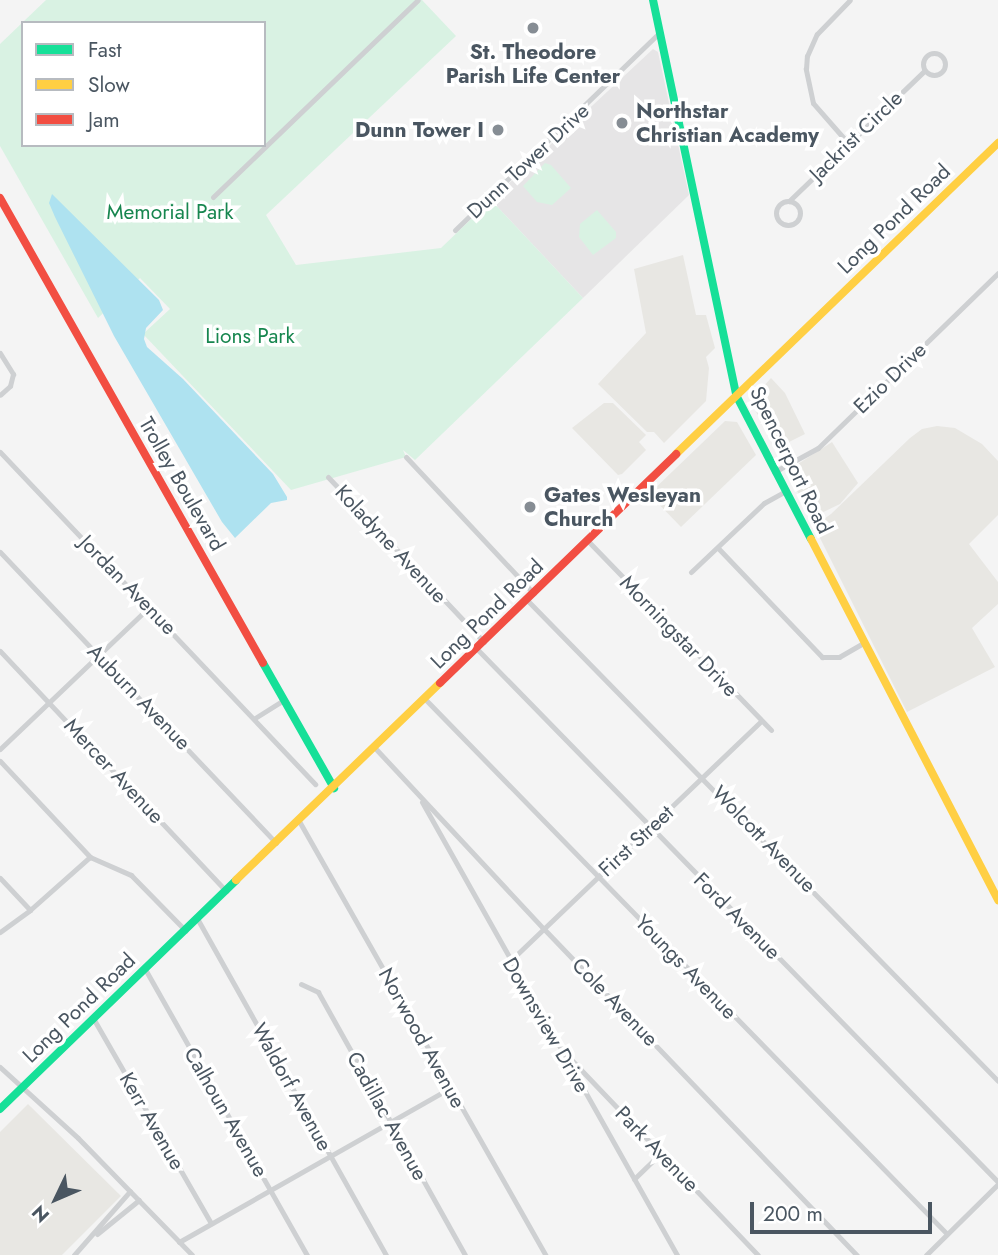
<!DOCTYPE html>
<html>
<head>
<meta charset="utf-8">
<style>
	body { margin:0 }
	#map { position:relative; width:998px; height:1255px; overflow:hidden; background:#f4f4f4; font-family:Jost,sans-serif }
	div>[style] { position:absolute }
	.commercial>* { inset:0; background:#e8e7e3 }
	.education>* { inset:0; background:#e6e5e6 }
	.green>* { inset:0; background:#d9f2e3 }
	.water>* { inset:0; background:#aee2f0 }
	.street>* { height:5px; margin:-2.5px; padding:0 2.5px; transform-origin:2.5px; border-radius:2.5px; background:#ced0d2 }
	.street>.ring { margin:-2.5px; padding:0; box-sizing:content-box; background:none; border:5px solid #ced0d2; border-radius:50% }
	.fast>* { height:8px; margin:-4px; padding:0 4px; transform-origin:4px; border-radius:4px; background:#16e098 }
	.slow>* { height:8px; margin:-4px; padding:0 4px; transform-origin:4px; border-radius:4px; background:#ffcf43 }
	.jam>* { height:8px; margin:-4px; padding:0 4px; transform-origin:4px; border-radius:4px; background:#f24e42 }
	.dots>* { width:19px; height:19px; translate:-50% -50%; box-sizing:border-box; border:4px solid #fff; border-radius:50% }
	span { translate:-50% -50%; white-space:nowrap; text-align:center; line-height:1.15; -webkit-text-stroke:7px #fff; paint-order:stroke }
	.poi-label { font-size:21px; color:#4a5661; font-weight:700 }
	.left { translate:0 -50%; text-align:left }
	.right { translate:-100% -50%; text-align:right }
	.street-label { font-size:21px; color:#4a5661 }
	.park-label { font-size:21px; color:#17864f }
	.legend { position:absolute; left:21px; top:21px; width:245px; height:126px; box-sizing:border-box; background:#fff; border:2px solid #b7bbc0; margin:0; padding:9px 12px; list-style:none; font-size:21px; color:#4a5661 }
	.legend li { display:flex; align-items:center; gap:14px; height:35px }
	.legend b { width:35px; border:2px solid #b7bbc0 }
	.north { position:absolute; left:21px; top:1164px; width:70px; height:70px; -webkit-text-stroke:5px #fff; paint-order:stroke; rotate:226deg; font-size:19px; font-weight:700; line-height:28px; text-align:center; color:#4a5661 }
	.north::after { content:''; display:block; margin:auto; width:24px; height:32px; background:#4a5661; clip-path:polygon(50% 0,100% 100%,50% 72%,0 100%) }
	.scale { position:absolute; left:750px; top:1202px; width:182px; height:32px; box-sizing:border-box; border:4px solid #4a5661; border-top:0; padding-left:9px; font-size:21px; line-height:24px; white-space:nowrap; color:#4a5661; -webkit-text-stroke:5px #fff; paint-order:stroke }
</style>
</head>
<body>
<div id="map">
	<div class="commercial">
		<i style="clip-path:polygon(683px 255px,696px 315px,706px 315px,715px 348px,706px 357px,709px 368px,706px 401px,664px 443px,654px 432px,647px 432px,598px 384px,646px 333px,634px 269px)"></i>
		<i style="clip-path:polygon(771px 378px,785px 393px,805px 434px,777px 448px,755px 410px,763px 387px)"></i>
		<i style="clip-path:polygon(604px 403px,613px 403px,646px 435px,639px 442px,646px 450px,622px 474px,618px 475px,572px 428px)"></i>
		<i style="clip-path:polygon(725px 421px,737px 422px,756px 455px,681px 527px,649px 494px)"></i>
		<i style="clip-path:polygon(937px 426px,955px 428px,982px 444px,998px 461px,998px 515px,969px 544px,998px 582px,998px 604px,972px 628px,995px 667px,907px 712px,814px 526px,831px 514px,910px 438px,922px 429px)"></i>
		<i style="clip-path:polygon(832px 442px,858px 483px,840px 504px,811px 518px,787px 471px)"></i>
		<i style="clip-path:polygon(28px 1104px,121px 1196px,62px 1255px,0 1255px,0 1132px)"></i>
	</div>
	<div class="education">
		<i style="clip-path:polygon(653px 49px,658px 52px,689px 195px,583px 298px,491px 200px)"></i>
	</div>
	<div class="green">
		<i style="clip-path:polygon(evenodd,46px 0,422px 0,456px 36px,266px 215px,296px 265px,441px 248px,491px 200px,583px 298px,415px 460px,403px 450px,406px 457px,291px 490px,143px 334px,170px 309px,140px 278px,98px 318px,0 146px,0 44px,46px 0,23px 23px,264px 23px,264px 145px,23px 145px,23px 23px)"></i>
		<i style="clip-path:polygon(545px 163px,551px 165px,571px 188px,552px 205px,537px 202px,523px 186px)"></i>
		<i style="clip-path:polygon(597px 210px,616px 232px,616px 238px,593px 255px,579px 237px,580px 224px)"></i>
	</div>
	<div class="water">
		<i style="clip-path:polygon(52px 194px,159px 300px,163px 310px,146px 328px,144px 339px,147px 347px,183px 379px,273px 474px,287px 497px,287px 500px,271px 503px,235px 538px,222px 522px,114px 336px,55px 217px,49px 203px)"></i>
	</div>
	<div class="street">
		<i class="ring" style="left:923px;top:53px;width:17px;height:17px"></i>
		<i style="left:848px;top:143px;width:53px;rotate:-131.2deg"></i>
		<i style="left:813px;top:103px;width:35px;rotate:-102deg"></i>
		<i style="left:806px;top:69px;width:13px;rotate:-86deg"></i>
		<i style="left:807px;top:56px;width:24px;rotate:-66deg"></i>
		<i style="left:817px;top:34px;width:47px;rotate:-45.9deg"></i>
		<i style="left:213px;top:197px;width:284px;rotate:-43.9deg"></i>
		<i style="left:789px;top:201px;width:187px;rotate:-43.9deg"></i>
		<i class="ring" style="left:776px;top:201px;width:19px;height:19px"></i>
		<i style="left:455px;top:230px;width:285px;rotate:-44deg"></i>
		<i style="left:0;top:353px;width:25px;rotate:58deg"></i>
		<i style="left:13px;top:374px;width:12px;rotate:104deg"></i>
		<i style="left:10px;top:386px;width:13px;rotate:138deg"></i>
		<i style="left:0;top:452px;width:458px;rotate:46.5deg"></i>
		<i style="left:406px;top:457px;width:187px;rotate:46.9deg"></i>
		<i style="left:774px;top:472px;width:50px;rotate:-28.6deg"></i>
		<i style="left:818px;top:448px;width:251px;rotate:-44.2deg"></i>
		<i style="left:328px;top:477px;width:227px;rotate:46.6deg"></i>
		<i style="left:588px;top:541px;width:263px;rotate:45.9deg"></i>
		<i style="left:718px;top:548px;width:151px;rotate:46.3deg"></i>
		<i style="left:822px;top:657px;width:17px"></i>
		<i style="left:839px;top:657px;width:28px;rotate:-30deg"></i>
		<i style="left:0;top:552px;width:401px;rotate:46.5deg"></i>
		<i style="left:691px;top:572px;width:100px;rotate:-43.4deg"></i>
		<i style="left:764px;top:503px;width:23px;rotate:-29deg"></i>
		<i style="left:527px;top:600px;width:673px;rotate:45.6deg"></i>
		<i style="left:477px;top:649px;width:745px;rotate:45.65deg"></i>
		<i style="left:0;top:651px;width:330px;rotate:46.7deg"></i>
		<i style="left:425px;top:699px;width:747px;rotate:45.7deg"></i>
		<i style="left:255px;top:718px;width:34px;rotate:-32deg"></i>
		<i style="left:375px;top:748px;width:248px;rotate:47deg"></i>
		<i style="left:544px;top:929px;width:452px;rotate:46.2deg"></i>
		<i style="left:0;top:749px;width:206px;rotate:-43.6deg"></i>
		<i style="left:0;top:761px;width:132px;rotate:46.8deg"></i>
		<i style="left:90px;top:857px;width:45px;rotate:23.7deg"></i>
		<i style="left:131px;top:875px;width:78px;rotate:45.5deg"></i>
		<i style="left:422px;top:802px;width:520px;rotate:60.62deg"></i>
		<i style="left:299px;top:821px;width:499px;rotate:60.4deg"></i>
		<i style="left:0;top:878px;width:44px;rotate:46.8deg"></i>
		<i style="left:198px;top:920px;width:384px;rotate:60.7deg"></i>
		<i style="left:0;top:932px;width:37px;rotate:-36deg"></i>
		<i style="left:30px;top:910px;width:80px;rotate:-41.5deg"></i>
		<i style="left:510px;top:961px;width:347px;rotate:-43.7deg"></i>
		<i style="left:145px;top:969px;width:329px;rotate:60.5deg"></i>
		<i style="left:301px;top:984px;width:19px;rotate:25deg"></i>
		<i style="left:318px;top:992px;width:301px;rotate:60.8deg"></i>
		<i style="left:93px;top:1018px;width:237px;rotate:60.1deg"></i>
		<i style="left:563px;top:1051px;width:282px;rotate:46.3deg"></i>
		<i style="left:0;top:1067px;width:105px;rotate:42.3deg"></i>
		<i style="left:78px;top:1138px;width:163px;rotate:45.7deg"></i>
		<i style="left:634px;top:1179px;width:37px;rotate:-44deg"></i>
		<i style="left:97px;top:1234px;width:54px;rotate:-39deg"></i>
		<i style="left:179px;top:1242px;width:312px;rotate:-29.6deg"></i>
		<i style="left:74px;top:1255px;width:85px;rotate:-48.8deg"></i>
		<i style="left:926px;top:1255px;width:101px;rotate:-44.6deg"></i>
	</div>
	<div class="fast">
		<i style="left:653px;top:0;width:406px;rotate:78.1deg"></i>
		<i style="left:737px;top:397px;width:160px;rotate:62.5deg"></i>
		<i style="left:263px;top:663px;width:144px;rotate:60.4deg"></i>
		<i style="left:0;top:1109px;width:329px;rotate:-44.1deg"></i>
	</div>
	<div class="slow">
		<i style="left:676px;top:454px;width:448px;rotate:-44deg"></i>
		<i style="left:811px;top:539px;width:407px;rotate:62.6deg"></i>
		<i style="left:236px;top:880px;width:284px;rotate:-44deg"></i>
	</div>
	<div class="jam">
		<i style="left:0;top:198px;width:534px;rotate:60.51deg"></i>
		<i style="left:440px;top:683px;width:329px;rotate:-44.1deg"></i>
	</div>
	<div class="dots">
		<i style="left:533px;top:28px;background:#868d94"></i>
		<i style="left:622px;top:123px;background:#868d94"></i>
		<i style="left:498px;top:130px;background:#868d94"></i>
		<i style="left:530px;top:507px;background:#868d94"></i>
	</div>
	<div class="poi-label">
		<span style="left:533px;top:64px">St. Theodore<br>Parish Life Center</span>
		<span class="left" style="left:636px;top:123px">Northstar<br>Christian Academy</span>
		<span class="right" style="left:484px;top:130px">Dunn Tower I</span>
		<span class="left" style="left:544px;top:507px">Gates Wesleyan<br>Church</span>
	</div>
	<div class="street-label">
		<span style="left:856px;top:136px;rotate:-44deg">Jackrist Circle</span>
		<span style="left:528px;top:161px;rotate:-43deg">Dunn Tower Drive</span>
		<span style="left:894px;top:219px;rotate:-44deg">Long Pond Road</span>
		<span style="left:890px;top:378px;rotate:-44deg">Ezio Drive</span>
		<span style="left:791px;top:460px;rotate:64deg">Spencerport Road</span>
		<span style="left:182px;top:484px;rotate:60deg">Trolley Boulevard</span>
		<span style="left:391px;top:544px;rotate:47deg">Koladyne Avenue</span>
		<span style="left:128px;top:585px;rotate:46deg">Jordan Avenue</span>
		<span style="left:487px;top:614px;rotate:-44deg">Long Pond Road</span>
		<span style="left:679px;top:636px;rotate:46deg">Morningstar Drive</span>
		<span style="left:139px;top:697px;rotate:46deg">Auburn Avenue</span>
		<span style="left:114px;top:771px;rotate:47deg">Mercer Avenue</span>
		<span style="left:764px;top:839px;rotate:46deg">Wolcott Avenue</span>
		<span style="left:636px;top:841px;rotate:-43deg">First Street</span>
		<span style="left:737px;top:916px;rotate:45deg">Ford Avenue</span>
		<span style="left:686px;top:967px;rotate:46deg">Youngs Avenue</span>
		<span style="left:615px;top:1002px;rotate:46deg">Cole Avenue</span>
		<span style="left:79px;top:1008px;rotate:-44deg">Long Pond Road</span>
		<span style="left:546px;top:1025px;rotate:60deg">Downsview Drive</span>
		<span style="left:422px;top:1038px;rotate:61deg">Norwood Avenue</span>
		<span style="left:292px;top:1087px;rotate:61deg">Waldorf Avenue</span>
		<span style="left:226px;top:1112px;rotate:60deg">Calhoun Avenue</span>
		<span style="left:387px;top:1116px;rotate:61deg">Cadillac Avenue</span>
		<span style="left:152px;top:1121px;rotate:60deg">Kerr Avenue</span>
		<span style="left:657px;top:1149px;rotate:46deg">Park Avenue</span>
	</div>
	<div class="park-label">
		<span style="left:170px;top:212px">Memorial Park</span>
		<span style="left:250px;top:336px">Lions Park</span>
	</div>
	<ul class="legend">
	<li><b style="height:9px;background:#16e098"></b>Fast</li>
	<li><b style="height:9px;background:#ffcf43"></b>Slow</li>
	<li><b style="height:9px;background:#f24e42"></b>Jam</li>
	</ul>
	<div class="north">N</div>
	<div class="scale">200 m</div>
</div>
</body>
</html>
